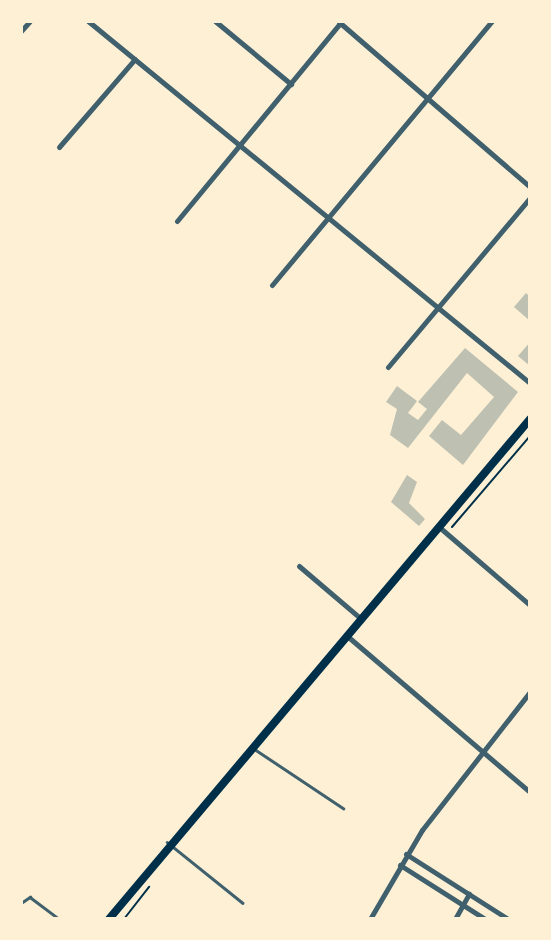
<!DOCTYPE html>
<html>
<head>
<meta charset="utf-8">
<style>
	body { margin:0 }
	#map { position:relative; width:551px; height:940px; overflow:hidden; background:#fdf0d5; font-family:Cabin,sans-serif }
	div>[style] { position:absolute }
	.building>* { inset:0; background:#bec0b2 }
	.path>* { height:2px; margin:-1px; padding:0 1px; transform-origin:1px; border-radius:1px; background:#003049 }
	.service>* { height:2.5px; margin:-1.25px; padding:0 1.25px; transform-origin:1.25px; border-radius:1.25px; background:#3f606c }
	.minor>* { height:5px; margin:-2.5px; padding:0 2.5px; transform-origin:2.5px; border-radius:2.5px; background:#3f606c }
	.secondary>* { height:8px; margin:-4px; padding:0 4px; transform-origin:4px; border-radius:4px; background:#003049 }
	span { translate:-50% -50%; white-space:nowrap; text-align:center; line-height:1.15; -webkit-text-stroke:5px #fdf0d5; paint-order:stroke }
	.frame { position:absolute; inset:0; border:23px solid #fdf0d5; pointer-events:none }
</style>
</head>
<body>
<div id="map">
	<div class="building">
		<i style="clip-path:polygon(526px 293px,530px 297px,530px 321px,514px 307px)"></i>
		<i style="clip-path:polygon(530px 342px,530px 366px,518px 356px)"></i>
		<i style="clip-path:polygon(465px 348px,518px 392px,463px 465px,429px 436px,442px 420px,461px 435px,494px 397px,467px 373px,408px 448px,390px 435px,397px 409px,386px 402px,397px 386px,417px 401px,408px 413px,418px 420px,427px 409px,418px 402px)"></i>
		<i style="clip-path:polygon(407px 475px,417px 482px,409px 503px,425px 519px,419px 526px,391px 502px)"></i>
	</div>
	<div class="path">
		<i style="left:452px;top:527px;width:120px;rotate:-49.4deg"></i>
		<i style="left:124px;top:919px;width:41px;rotate:-52deg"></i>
	</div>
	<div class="service">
		<i style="left:256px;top:750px;width:105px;rotate:33.7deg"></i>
		<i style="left:167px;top:842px;width:97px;rotate:38.8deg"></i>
		<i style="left:21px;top:903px;width:11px;rotate:-34deg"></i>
		<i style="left:30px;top:897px;width:36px;rotate:37deg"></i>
	</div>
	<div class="minor">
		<i style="left:88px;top:21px;width:571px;rotate:39.32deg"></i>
		<i style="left:215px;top:21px;width:99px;rotate:39.7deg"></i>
		<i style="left:339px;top:22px;width:252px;rotate:40.8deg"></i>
		<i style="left:21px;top:31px;width:13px;rotate:-48deg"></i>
		<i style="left:59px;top:147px;width:116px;rotate:-49.2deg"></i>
		<i style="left:177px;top:221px;width:259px;rotate:-50.5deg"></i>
		<i style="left:272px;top:285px;width:344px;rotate:-50.2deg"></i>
		<i style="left:388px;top:367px;width:221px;rotate:-50deg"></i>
		<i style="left:438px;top:526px;width:121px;rotate:40.7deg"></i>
		<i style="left:299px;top:566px;width:80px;rotate:40.4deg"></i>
		<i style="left:346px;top:635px;width:242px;rotate:40.5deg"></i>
		<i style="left:406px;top:854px;width:121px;rotate:32.5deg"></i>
		<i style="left:400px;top:865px;width:101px;rotate:32.4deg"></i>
		<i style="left:370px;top:919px;width:103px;rotate:-59.7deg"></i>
		<i style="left:422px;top:830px;width:175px;rotate:-52deg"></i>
		<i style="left:455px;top:919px;width:29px;rotate:-61deg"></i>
	</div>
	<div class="secondary">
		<i style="left:109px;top:919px;width:654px;rotate:-49.9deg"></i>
	</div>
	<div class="frame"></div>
</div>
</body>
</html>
